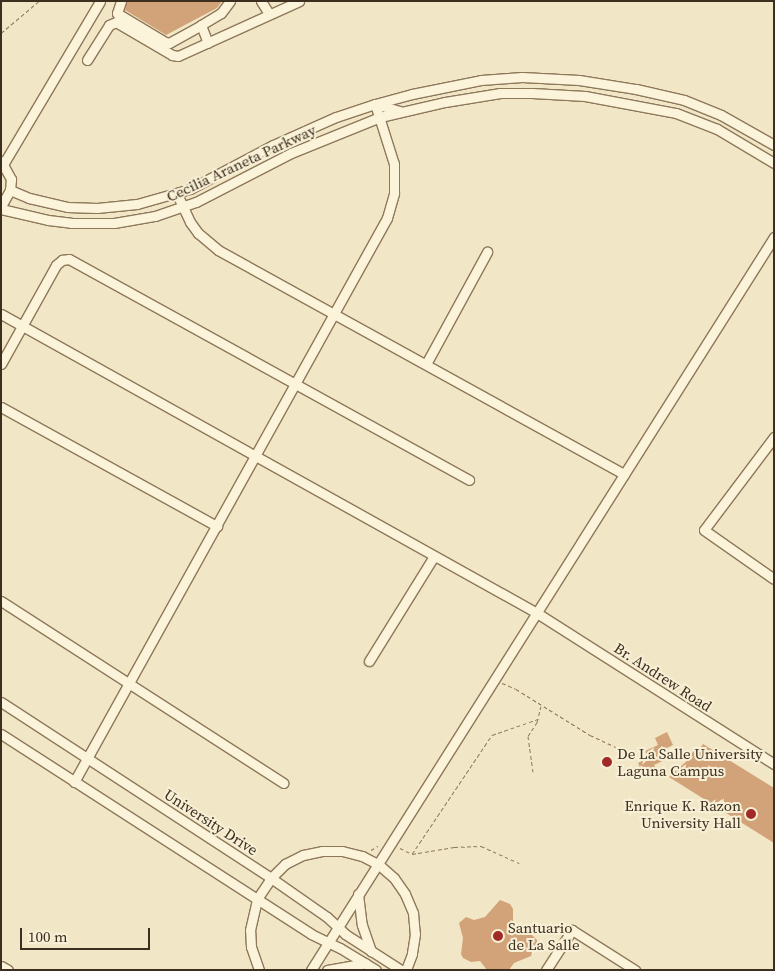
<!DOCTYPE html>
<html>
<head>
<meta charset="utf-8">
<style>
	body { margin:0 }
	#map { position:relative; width:775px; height:971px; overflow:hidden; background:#f1e6c6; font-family:"Source Serif 4",serif }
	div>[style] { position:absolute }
	.building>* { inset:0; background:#d2a279 }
	.path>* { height:1px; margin-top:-0.5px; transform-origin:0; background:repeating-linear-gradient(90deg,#8e785a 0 4px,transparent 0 6.5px) }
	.roads { filter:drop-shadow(1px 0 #8e785a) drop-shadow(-1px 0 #8e785a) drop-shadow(0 1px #8e785a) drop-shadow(0 -1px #8e785a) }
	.minor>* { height:9px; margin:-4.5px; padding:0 4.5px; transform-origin:4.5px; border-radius:4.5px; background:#fbf3da }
	.dots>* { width:14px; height:14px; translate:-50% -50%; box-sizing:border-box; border:2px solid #f8f0d6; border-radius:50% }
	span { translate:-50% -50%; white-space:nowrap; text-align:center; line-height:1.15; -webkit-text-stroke:4px #f8f0d6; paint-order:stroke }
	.street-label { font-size:15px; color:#3d2f1f }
	.poi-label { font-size:15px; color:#3d2f1f }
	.left { translate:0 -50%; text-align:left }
	.right { translate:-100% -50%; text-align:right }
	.frame { position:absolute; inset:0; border:2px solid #3d2f1f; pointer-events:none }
	.scale { position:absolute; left:20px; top:928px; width:130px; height:22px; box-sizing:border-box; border:2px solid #3d2f1f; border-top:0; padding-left:6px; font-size:15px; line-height:18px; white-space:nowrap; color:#3d2f1f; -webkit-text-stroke:4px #f8f0d6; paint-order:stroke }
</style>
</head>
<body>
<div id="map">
	<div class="building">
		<i style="clip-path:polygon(127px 1px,222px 1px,217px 8px,166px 35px,125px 10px)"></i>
		<i style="clip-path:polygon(667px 732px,673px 745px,663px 750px,667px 759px,654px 765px,658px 772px,645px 778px,638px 763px,648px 758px,645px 751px,658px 745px,655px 738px)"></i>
		<i style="clip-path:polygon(703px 744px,774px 788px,774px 843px,669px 777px,689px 759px,695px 748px,699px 750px)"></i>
		<i style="clip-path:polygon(500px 900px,510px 904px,513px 909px,513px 923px,516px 928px,532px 935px,537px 940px,537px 947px,531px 956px,514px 963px,509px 970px,487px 970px,480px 961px,471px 962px,463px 958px,461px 954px,463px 938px,459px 923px,466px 917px,474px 920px,485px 917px)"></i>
	</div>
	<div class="path">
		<i style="left:1px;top:33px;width:50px;rotate:-40.1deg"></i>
		<i style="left:502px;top:683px;width:15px;rotate:23deg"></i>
		<i style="left:516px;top:689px;width:87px;rotate:31.9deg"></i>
		<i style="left:590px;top:735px;width:52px;rotate:25.1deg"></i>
		<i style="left:533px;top:772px;width:36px;rotate:-98deg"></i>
		<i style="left:528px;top:736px;width:17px;rotate:-57deg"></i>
		<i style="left:537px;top:722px;width:16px;rotate:-76deg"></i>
		<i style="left:400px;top:848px;width:13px;rotate:27deg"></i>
		<i style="left:412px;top:854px;width:43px;rotate:-9.5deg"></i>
		<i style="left:454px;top:847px;width:27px;rotate:-2deg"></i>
		<i style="left:481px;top:846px;width:42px;rotate:24.1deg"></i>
		<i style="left:371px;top:850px;width:8px;rotate:-30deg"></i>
		<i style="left:412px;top:854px;width:143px;rotate:-56.1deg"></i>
		<i style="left:492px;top:735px;width:49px;rotate:-19.2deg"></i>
	</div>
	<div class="roads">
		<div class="minor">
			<i style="left:121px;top:1px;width:13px;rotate:108deg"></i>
			<i style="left:117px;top:13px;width:56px;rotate:31.1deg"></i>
			<i style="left:165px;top:42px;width:4px;rotate:14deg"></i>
			<i style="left:169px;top:43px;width:37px;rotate:-29deg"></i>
			<i style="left:201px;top:25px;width:19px;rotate:69deg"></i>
			<i style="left:261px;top:1px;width:15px;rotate:58deg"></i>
			<i style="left:201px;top:25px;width:23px;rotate:-31deg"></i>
			<i style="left:221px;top:13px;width:15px;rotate:-53deg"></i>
			<i style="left:87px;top:60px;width:41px;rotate:-57.8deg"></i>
			<i style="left:109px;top:25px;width:8px;rotate:-23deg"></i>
			<i style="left:116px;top:22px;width:65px;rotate:30.5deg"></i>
			<i style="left:172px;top:55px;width:6px;rotate:9deg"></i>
			<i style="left:178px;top:56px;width:133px;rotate:-24.4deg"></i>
			<i style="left:1px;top:161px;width:21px;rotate:61deg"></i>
			<i style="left:11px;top:179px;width:11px;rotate:95deg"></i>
			<i style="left:10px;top:190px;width:18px;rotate:119deg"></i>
			<i style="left:4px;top:163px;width:188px;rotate:-59.3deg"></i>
			<i style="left:10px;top:190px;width:21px;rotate:23deg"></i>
			<i style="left:29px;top:198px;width:39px;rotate:13deg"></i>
			<i style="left:67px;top:207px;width:30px;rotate:2deg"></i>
			<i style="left:97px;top:208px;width:40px;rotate:-5.7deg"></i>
			<i style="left:137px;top:204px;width:55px;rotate:-15.8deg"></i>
			<i style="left:190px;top:189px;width:94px;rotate:-27.9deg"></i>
			<i style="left:273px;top:145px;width:69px;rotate:-24deg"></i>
			<i style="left:336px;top:117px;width:41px;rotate:-18.4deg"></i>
			<i style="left:375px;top:104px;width:26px;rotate:16deg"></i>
			<i style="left:177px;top:194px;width:31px;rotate:65deg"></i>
			<i style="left:190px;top:222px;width:14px;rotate:54deg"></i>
			<i style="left:198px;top:233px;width:26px;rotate:40deg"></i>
			<i style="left:218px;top:250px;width:464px;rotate:28.9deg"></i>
			<i style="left:1px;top:209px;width:48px;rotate:13.2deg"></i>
			<i style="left:48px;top:220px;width:23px;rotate:7deg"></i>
			<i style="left:71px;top:223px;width:43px"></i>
			<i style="left:114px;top:223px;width:42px;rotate:-9.7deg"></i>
			<i style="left:155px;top:216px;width:43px;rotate:-18.9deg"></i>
			<i style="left:196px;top:202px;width:107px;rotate:-27.3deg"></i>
			<i style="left:291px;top:153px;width:96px;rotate:-22deg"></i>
			<i style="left:380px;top:117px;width:67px;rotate:-13deg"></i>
			<i style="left:445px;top:102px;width:56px;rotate:-9.3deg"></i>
			<i style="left:500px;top:93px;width:32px"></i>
			<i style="left:532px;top:93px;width:53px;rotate:3.2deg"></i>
			<i style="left:585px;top:96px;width:93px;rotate:10.6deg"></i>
			<i style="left:676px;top:113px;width:44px;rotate:21.3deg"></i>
			<i style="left:717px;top:129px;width:66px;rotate:30.8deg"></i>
			<i style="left:1px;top:314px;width:614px;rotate:29.15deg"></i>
			<i style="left:537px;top:613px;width:281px;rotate:32.5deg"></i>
			<i style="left:1px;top:364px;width:113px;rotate:-60.9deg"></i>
			<i style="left:56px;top:265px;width:8px;rotate:-40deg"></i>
			<i style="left:62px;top:260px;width:7px;rotate:-8deg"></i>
			<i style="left:69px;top:259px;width:457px;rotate:28.9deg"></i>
			<i style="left:426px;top:364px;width:128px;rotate:-61.4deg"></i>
			<i style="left:1px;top:407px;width:247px;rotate:28.9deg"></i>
			<i style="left:774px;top:437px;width:116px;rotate:127deg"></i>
			<i style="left:704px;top:530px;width:85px;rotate:35deg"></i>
			<i style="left:1px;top:601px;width:336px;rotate:32.8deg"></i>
			<i style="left:369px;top:661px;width:123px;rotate:-58.2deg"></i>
			<i style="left:1px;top:702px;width:322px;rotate:33.1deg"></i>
			<i style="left:271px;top:878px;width:68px;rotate:34.9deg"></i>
			<i style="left:327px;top:917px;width:25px;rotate:43deg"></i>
			<i style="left:345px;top:934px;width:67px;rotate:32.7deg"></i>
			<i style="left:1px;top:734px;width:369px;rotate:32.8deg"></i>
			<i style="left:311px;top:934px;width:32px;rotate:26deg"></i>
			<i style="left:340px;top:948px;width:42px;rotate:31.4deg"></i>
			<i style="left:74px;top:782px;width:645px;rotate:-60.97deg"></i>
			<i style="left:387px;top:218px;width:26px;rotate:-74deg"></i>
			<i style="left:394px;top:193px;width:29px;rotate:-90deg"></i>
			<i style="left:394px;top:164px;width:63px;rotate:-107.6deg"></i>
			<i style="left:375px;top:104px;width:38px;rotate:-15deg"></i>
			<i style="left:412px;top:94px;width:70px;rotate:-11.5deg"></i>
			<i style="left:481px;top:80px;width:41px;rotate:-4.2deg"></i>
			<i style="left:522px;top:77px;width:57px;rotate:3deg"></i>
			<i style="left:579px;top:80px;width:58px;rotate:9deg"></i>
			<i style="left:636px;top:89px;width:49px;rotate:12.9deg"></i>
			<i style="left:684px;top:100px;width:40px;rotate:22deg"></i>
			<i style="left:721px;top:115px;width:61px;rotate:29.5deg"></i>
			<i style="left:358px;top:894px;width:31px;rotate:83deg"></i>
			<i style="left:362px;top:925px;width:28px;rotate:71deg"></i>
			<i style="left:1px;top:966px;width:8px;rotate:30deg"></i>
			<i style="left:259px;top:970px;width:24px;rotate:-109deg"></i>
			<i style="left:251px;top:947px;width:17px;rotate:-93deg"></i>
			<i style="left:250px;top:930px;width:32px;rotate:-77deg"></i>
			<i style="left:257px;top:899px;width:25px;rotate:-56deg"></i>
			<i style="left:271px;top:878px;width:20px;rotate:-45deg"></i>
			<i style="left:285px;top:864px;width:20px;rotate:-27deg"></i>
			<i style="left:303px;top:855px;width:19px;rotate:-12deg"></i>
			<i style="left:322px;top:851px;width:20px"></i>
			<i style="left:342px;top:851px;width:21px;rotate:14deg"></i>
			<i style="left:362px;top:856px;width:18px;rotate:27deg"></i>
			<i style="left:378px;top:864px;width:21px;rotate:41deg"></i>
			<i style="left:394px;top:878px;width:19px;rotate:55deg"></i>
			<i style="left:405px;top:894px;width:21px;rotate:67deg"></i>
			<i style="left:413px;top:913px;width:21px;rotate:85deg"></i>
			<i style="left:415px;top:934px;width:20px;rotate:99deg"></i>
			<i style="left:412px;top:954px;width:17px;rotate:111deg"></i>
			<i style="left:311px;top:970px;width:867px;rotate:-57.72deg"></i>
			<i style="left:327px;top:970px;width:39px;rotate:-10deg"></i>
			<i style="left:546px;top:970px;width:48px;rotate:-57deg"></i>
			<i style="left:572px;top:930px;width:75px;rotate:32.4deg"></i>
		</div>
	</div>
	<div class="dots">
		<i style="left:607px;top:762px;background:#a12a26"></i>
		<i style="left:751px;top:814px;background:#a12a26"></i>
		<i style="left:498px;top:936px;background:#a12a26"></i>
	</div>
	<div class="street-label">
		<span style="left:241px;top:163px;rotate:-25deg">Cecilia Araneta Parkway</span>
		<span style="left:663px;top:677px;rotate:33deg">Br. Andrew Road</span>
		<span style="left:211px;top:822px;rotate:33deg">University Drive</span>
	</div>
	<div class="poi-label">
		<span class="left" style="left:617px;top:762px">De La Salle University<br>Laguna Campus</span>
		<span class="right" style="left:741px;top:814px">Enrique K. Razon<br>University Hall</span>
		<span class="left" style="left:508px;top:936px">Santuario<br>de La Salle</span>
	</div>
	<div class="frame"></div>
	<div class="scale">100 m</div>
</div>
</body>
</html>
